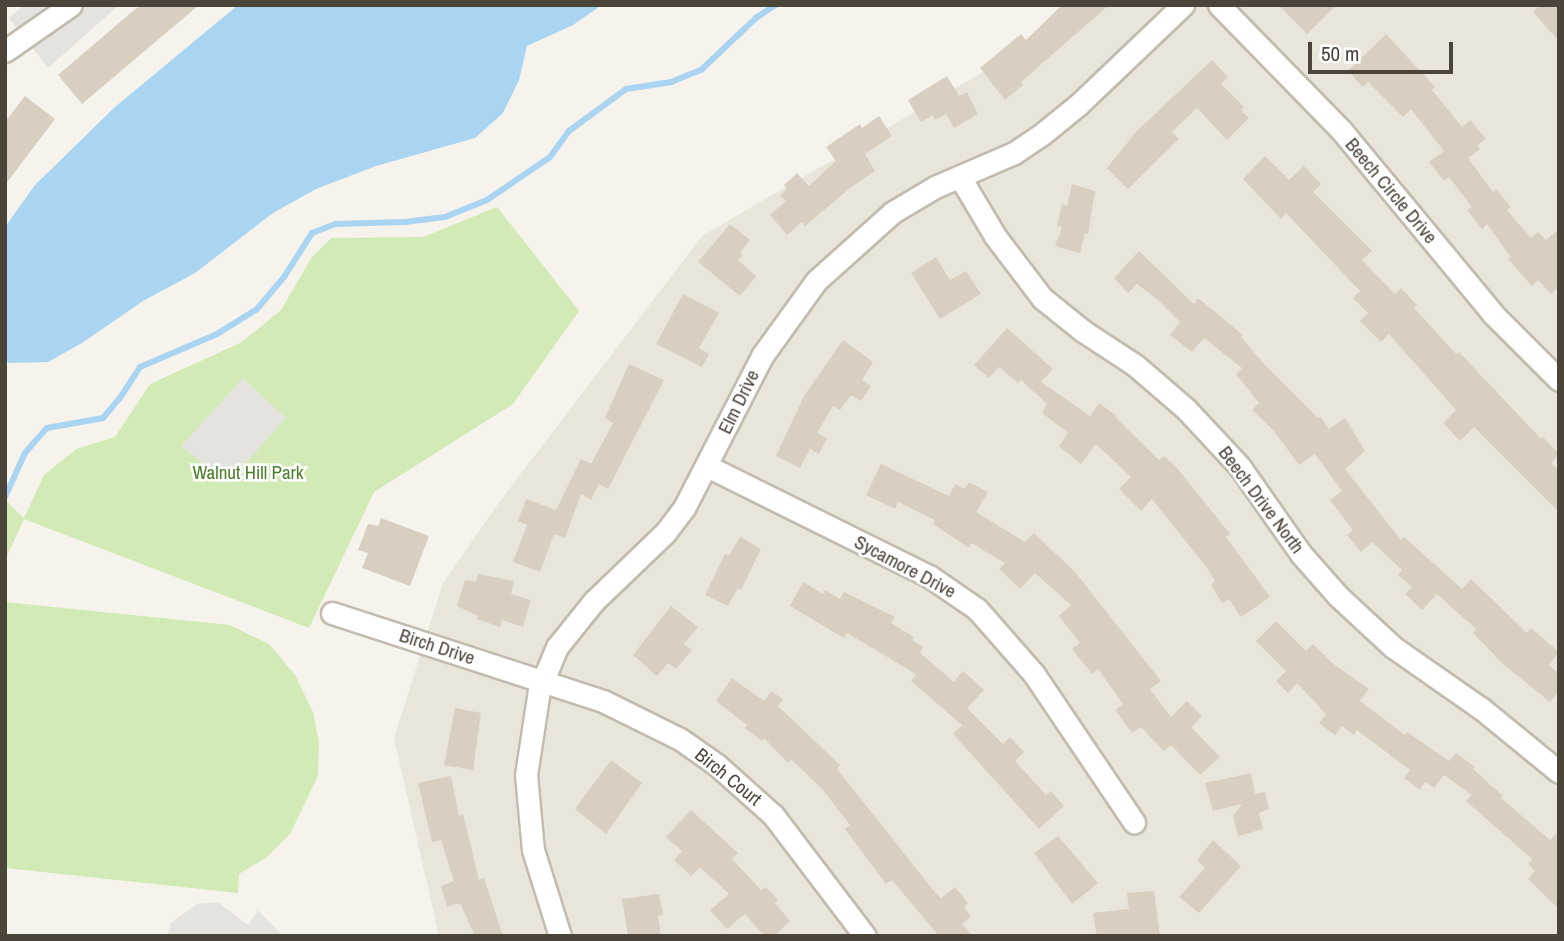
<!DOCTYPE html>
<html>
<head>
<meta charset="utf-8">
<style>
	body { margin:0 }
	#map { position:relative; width:1564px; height:941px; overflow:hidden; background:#f6f3ec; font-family:"Archivo Narrow",sans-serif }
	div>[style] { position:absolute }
	.residential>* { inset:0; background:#eae5da }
	.green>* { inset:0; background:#d2eab5 }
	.parking>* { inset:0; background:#e5e3e0 }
	.water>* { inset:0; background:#a9d4f2 }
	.stream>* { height:6px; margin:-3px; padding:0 3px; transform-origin:3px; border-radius:3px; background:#a9d4f2 }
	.building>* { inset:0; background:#d8cfc1 }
	.roads { filter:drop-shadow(2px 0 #c2bbae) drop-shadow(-2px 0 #c2bbae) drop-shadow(0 2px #c2bbae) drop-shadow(0 -2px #c2bbae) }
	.minor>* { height:21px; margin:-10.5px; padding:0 10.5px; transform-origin:10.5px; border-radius:10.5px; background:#fff }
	span { translate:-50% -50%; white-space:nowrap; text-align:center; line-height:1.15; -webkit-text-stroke:5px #fff; paint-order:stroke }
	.street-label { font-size:19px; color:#4b4439 }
	.park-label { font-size:19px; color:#4a7f2a }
	.frame { position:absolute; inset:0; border:7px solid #4b4439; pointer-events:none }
	.scale { position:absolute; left:1308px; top:42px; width:145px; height:32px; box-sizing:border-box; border:4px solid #4b4439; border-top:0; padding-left:9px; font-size:21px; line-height:24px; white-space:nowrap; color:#4b4439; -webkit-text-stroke:5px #fff; paint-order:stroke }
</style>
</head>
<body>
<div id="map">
	<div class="residential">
		<i style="clip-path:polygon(1067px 5px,1559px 5px,1559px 936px,439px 936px,394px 738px,443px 583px,500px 501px,702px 236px,1014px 54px)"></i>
	</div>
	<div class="green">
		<i style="clip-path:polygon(497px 207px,579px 311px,513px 404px,374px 492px,309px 628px,24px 519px,5px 560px,5px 500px,24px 518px,44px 475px,76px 449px,115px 437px,150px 384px,242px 342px,281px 310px,312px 257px,331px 238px,423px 237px)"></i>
		<i style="clip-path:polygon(5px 602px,230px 625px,269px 644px,295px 675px,313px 712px,319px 742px,318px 776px,290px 834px,267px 857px,239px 874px,238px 893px,5px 868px)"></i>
	</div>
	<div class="parking">
		<i style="clip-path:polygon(24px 5px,119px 5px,48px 68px,9px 18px)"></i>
		<i style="clip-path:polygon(243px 378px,286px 418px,228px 483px,181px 446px)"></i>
		<i style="clip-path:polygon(218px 902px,248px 925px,258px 910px,283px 936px,167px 936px,171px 923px,197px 904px)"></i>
	</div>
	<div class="water">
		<i style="clip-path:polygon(238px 5px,602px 5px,573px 25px,527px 46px,519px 80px,503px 113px,475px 138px,376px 166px,316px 189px,273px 213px,195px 273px,143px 301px,82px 343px,48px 362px,9px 363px,5px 360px,5px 227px,35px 185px,115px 107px)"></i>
	</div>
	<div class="stream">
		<i style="left:5px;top:497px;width:48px;rotate:-65.6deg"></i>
		<i style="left:25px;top:453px;width:33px;rotate:-49deg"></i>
		<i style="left:47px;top:428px;width:57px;rotate:-10.1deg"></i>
		<i style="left:103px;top:418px;width:26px;rotate:-50deg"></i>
		<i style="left:120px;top:398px;width:37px;rotate:-57deg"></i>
		<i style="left:140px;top:367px;width:84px;rotate:-23.2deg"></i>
		<i style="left:217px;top:334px;width:47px;rotate:-32deg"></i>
		<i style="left:257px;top:309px;width:42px;rotate:-49.8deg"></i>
		<i style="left:284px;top:277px;width:52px;rotate:-57.5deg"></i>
		<i style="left:312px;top:233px;width:25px;rotate:-21deg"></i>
		<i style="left:335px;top:224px;width:70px;rotate:-1.6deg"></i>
		<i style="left:405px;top:222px;width:40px;rotate:-7.1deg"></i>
		<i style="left:445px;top:217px;width:45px;rotate:-22deg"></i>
		<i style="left:487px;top:200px;width:76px;rotate:-34.3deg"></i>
		<i style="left:550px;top:157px;width:32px;rotate:-54deg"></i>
		<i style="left:569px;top:131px;width:71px;rotate:-36.4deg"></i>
		<i style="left:626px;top:89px;width:46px;rotate:-8.8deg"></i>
		<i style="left:671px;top:82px;width:32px;rotate:-22deg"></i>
		<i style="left:701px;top:70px;width:76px;rotate:-43.4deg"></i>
		<i style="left:756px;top:18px;width:23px;rotate:-34deg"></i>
	</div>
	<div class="building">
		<i style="clip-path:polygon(140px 5px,199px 5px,82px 104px,58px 75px)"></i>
		<i style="clip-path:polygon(1062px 5px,1109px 5px,1021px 82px,1023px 85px,1005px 100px,980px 68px,1021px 34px,1026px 40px)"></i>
		<i style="clip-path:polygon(1279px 5px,1337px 5px,1307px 34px)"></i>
		<i style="clip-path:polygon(1540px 5px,1559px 5px,1559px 41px,1533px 12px)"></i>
		<i style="clip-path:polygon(1386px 34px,1435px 87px,1432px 90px,1462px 127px,1470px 120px,1486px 139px,1477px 145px,1480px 149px,1468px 158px,1493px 192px,1496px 189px,1511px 207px,1507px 210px,1531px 238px,1538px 232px,1546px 240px,1559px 229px,1559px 287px,1551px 294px,1538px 280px,1532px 286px,1508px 259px,1511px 257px,1487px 224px,1482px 229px,1467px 210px,1472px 207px,1449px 177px,1444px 181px,1429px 162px,1444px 151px,1411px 109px,1403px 117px,1368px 82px,1363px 87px,1348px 71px)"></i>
		<i style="clip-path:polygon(1212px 60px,1228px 77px,1221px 84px,1244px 107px,1241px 110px,1249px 118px,1227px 140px,1197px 108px,1172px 132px,1179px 139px,1128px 189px,1107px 168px,1136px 132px)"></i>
		<i style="clip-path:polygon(947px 76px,959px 96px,967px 92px,978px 114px,954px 128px,946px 114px,935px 120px,933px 115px,921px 122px,908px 100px)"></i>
		<i style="clip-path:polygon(25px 96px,55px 119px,5px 185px,5px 122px)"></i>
		<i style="clip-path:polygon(879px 116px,892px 136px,865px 154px,875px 171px,850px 188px,805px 226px,802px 222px,787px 235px,770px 215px,786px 201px,780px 196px,787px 189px,784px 185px,797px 173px,809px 186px,836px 161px,826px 147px,860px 124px,862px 128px)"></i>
		<i style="clip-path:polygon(1265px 156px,1289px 180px,1304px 166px,1321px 184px,1313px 192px,1372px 251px,1362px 260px,1395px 294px,1401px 288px,1417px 305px,1414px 308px,1456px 354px,1459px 352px,1541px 439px,1543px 437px,1559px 454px,1551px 463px,1559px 470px,1559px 512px,1474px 427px,1460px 441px,1443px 423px,1456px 410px,1389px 334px,1381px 342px,1360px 321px,1368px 313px,1353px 298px,1360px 291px,1286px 213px,1281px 219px,1243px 179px)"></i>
		<i style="clip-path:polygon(1072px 184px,1095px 191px,1088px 234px,1085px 233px,1080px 253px,1055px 246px,1062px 227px,1057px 226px,1062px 204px,1067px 206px)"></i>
		<i style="clip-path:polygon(730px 224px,750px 240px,740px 253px,743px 255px,738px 260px,756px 276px,740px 296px,698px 262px)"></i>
		<i style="clip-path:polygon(1139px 251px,1194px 304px,1198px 298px,1243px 335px,1241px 337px,1263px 363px,1318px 418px,1320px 416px,1329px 429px,1345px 418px,1365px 451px,1345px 469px,1401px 540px,1404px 537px,1462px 589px,1471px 579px,1527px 633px,1531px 628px,1559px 652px,1549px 665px,1559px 674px,1559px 691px,1550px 702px,1503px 664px,1473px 633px,1476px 629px,1437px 594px,1422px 610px,1405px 594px,1412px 587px,1398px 575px,1402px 570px,1372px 542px,1361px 552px,1347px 535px,1353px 530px,1330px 500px,1342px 491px,1315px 454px,1299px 465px,1274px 431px,1252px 410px,1259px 403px,1236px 374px,1242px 368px,1204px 338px,1192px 352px,1170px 335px,1180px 322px,1158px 300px,1137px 284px,1128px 293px,1114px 278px)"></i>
		<i style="clip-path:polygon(936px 257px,950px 280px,966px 271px,981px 294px,940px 319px,911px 273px)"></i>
		<i style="clip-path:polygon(683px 294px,719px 313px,699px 348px,709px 354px,702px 367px,656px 344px)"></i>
		<i style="clip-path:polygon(1007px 328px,1053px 369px,1041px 382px,1090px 416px,1099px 403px,1117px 416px,1116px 418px,1159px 460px,1164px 456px,1177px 468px,1230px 534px,1226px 537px,1270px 597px,1241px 617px,1229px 599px,1222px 603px,1211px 585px,1215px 581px,1207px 568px,1152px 499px,1141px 511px,1119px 489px,1131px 477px,1096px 444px,1081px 464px,1059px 446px,1068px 433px,1042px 413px,1047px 404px,1021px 380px,1018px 383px,999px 367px,989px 378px,974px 365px)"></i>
		<i style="clip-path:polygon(843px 340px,873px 362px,862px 380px,871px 386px,861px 401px,851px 395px,840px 410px,833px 406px,817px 433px,827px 438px,819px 454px,810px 449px,800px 468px,776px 456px,804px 396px)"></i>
		<i style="clip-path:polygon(629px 364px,664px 380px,608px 489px,599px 484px,591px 500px,581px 494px,565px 538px,554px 534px,540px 572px,513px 562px,527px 525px,518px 521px,526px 499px,556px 510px,581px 459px,591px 464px,613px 423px,605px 418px)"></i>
		<i style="clip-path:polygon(881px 464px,949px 496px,955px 484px,965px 489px,969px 482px,988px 492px,976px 512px,1025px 542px,1034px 533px,1075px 572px,1161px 681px,1150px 689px,1171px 717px,1187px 701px,1202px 716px,1191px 727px,1220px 757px,1200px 775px,1171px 745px,1164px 751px,1141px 727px,1132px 733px,1115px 710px,1123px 704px,1098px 669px,1092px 674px,1072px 649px,1080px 643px,1059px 616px,1071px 605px,1035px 573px,1020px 589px,999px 569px,1005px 563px,971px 543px,969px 548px,933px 524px,935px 520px,898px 502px,895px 509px,866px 495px)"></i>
		<i style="clip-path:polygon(381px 518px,429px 536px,410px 586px,362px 568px,368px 553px,358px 550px,368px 524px,378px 526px)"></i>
		<i style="clip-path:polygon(740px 537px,761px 549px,741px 590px,738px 588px,728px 606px,705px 595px,725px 554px,729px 556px)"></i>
		<i style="clip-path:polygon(478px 574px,514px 581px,511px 594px,531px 600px,523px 627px,502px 620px,500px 627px,477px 619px,478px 616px,457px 606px,465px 580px,476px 582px)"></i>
		<i style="clip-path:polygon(803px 582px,823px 594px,825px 590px,840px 599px,844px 592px,895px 617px,891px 623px,914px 637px,912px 640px,923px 647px,920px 653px,954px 682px,963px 671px,984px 690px,967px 708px,1003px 744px,1010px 737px,1024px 752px,1015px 761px,1046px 795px,1051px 791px,1064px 806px,1039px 829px,953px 734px,962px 725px,911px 681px,916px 674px,847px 633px,844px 638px,790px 606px)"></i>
		<i style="clip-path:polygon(671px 606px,698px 627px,684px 644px,692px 650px,676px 669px,668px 663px,657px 676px,633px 655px)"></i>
		<i style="clip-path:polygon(1276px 621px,1306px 651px,1313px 644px,1332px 663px,1369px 689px,1360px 701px,1405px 735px,1407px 732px,1449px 761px,1456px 753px,1475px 767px,1473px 769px,1503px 796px,1501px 798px,1550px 840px,1559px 831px,1559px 909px,1528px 879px,1535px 871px,1528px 864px,1532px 859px,1466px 801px,1472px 795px,1444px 775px,1434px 788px,1425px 782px,1420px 790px,1404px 778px,1410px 770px,1357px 730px,1354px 735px,1342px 726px,1335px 735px,1319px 723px,1326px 714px,1297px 683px,1288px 693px,1276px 681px,1286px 671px,1256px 641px)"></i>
		<i style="clip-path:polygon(732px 678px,764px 701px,771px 691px,783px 699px,778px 706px,840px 765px,837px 769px,934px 891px,941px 898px,955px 887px,968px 903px,964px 907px,971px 916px,962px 924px,972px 936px,939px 936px,892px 880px,886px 884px,845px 829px,850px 825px,823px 790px,791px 759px,788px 763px,764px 738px,762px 741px,745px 728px,747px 725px,716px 701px)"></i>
		<i style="clip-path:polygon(455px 708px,481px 713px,473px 770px,444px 765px)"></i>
		<i style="clip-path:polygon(611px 760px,642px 783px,606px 834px,575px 809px)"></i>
		<i style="clip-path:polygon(1251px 773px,1255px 794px,1265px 792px,1269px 809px,1259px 813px,1263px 829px,1238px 836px,1233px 816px,1242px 804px,1213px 811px,1205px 783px)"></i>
		<i style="clip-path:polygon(451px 776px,459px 816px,463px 814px,479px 880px,484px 878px,503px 936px,475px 936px,460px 903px,447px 907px,441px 886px,454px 881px,441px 840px,432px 842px,418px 783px)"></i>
		<i style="clip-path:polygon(691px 810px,738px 853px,732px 859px,761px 890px,766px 887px,778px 900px,775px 903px,790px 921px,774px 936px,764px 936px,745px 914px,727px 929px,710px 910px,729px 894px,700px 867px,691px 876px,674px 860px,682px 851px,666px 837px)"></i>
		<i style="clip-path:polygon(1058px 836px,1098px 883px,1072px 904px,1034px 853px)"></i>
		<i style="clip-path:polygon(1213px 840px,1241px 866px,1199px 913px,1179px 897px,1205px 868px,1197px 860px)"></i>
		<i style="clip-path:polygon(1154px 891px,1160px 936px,1097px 936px,1093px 913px,1129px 909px,1127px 893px)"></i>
		<i style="clip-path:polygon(659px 894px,663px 915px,658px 916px,661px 936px,628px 936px,622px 899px)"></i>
	</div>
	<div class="roads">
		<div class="minor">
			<i style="left:1219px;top:5px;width:175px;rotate:45.7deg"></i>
			<i style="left:1341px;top:130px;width:239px;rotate:50.4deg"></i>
			<i style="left:1493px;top:314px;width:93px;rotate:45deg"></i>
			<i style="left:5px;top:51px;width:80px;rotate:-34.9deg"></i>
			<i style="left:960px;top:177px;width:69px;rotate:59.3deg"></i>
			<i style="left:995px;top:236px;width:78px;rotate:52.8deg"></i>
			<i style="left:1042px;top:298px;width:53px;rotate:38.8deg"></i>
			<i style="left:1083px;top:331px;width:62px;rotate:33.2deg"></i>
			<i style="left:1135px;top:365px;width:67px;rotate:40.8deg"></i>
			<i style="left:1186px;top:409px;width:79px;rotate:47deg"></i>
			<i style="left:1240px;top:467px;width:106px;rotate:55deg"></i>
			<i style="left:1301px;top:554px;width:56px;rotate:48.6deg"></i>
			<i style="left:1338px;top:596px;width:75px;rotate:42.8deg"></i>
			<i style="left:1393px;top:647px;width:108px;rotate:34.9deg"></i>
			<i style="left:1482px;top:709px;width:99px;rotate:39.3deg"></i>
			<i style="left:707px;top:466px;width:248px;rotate:26.4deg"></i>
			<i style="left:929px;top:576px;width:58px;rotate:34.5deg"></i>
			<i style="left:977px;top:609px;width:86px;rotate:48.8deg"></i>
			<i style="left:1034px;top:674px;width:179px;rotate:56deg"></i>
			<i style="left:332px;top:613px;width:285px;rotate:18deg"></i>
			<i style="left:603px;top:701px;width:86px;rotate:26.3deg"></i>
			<i style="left:680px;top:739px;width:45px;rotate:35.1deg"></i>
			<i style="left:717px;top:765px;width:75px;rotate:41.8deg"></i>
			<i style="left:773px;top:815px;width:152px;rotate:52.8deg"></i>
			<i style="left:560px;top:936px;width:90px;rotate:-107.4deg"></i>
			<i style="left:533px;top:850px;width:75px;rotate:-95.3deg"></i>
			<i style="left:526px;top:775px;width:86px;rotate:-81.3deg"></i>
			<i style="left:539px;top:690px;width:47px;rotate:-67.3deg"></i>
			<i style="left:557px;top:647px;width:59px;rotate:-51.2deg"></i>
			<i style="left:594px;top:601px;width:98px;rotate:-43.8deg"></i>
			<i style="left:665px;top:533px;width:31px;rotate:-53deg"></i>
			<i style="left:684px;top:508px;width:171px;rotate:-62.8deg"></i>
			<i style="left:762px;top:356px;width:92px;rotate:-54.2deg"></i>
			<i style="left:816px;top:281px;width:103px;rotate:-41.9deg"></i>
			<i style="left:893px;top:212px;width:49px;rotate:-30.8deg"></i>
			<i style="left:935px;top:187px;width:86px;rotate:-23.3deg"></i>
			<i style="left:1014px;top:153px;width:32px;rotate:-34deg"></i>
			<i style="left:1041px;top:135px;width:49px;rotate:-39.2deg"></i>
			<i style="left:1079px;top:104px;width:144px;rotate:-43.6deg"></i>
		</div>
	</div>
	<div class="street-label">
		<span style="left:1391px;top:191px;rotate:50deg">Beech Circle Drive</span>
		<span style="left:739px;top:402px;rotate:-64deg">Elm Drive</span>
		<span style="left:1261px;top:500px;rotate:53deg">Beech Drive North</span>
		<span style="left:905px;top:567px;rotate:28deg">Sycamore Drive</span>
		<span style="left:437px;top:647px;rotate:18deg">Birch Drive</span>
		<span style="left:728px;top:777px;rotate:39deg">Birch Court</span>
	</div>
	<div class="park-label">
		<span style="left:248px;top:473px">Walnut Hill Park</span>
	</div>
	<div class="frame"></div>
	<div class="scale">50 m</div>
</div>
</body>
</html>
